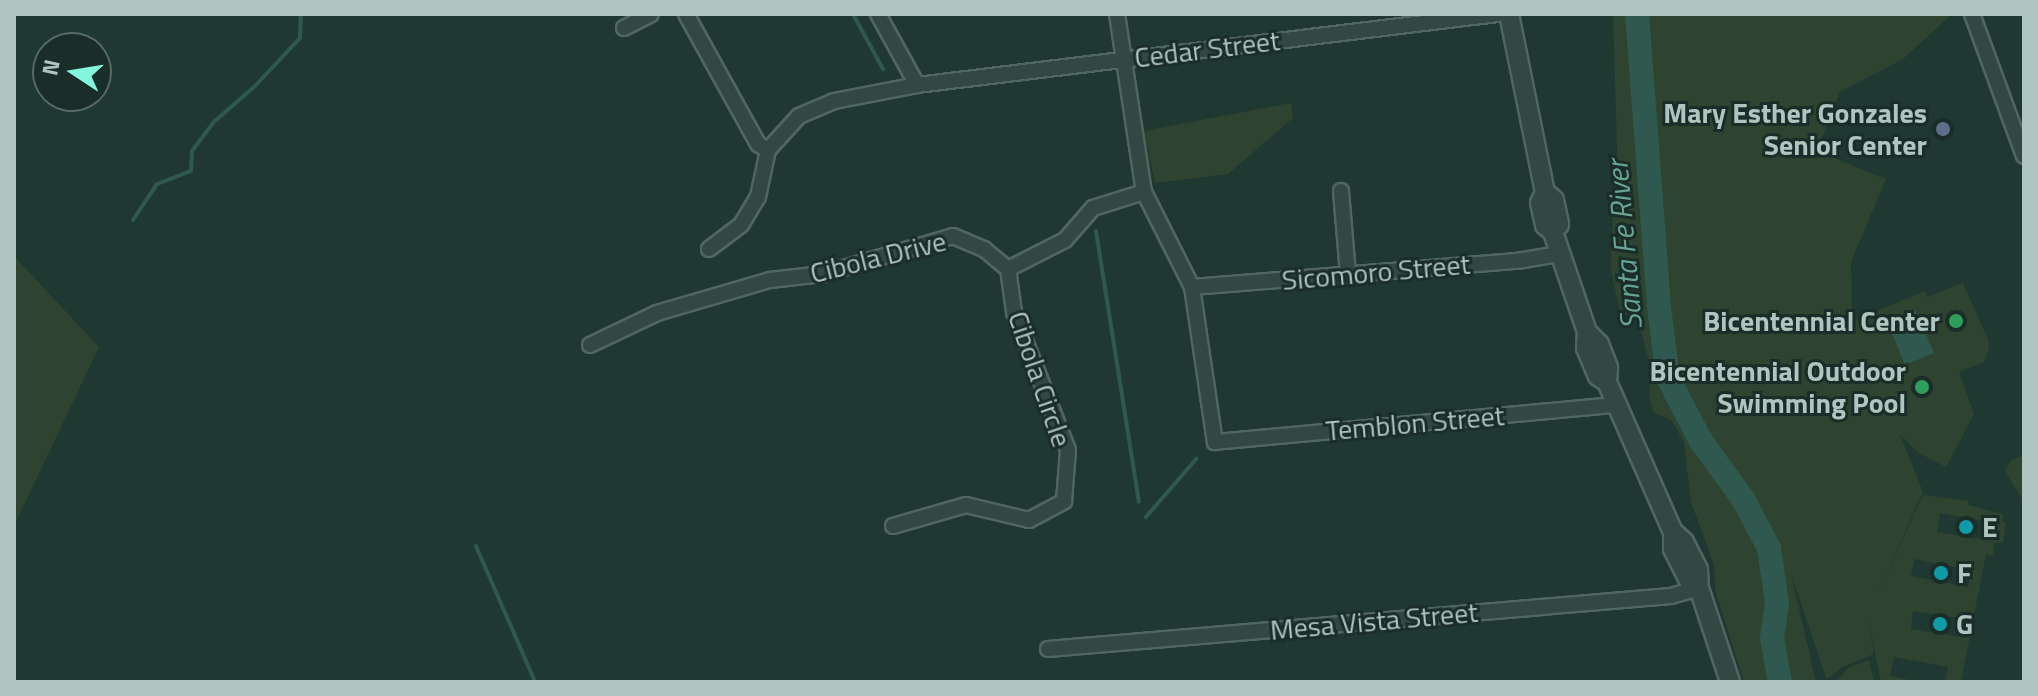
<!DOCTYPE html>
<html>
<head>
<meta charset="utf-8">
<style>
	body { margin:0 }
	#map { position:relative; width:2038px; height:696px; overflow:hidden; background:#203832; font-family:"Titillium Web",sans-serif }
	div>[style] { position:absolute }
	.green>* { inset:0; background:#2e4430 }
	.water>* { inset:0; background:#2f594e }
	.stream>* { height:4px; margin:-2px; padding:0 2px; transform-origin:2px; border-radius:2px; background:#2f594e }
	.river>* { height:24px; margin:-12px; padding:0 12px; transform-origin:12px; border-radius:12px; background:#2f594e }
	.roads { filter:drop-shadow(2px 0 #516661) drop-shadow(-2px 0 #516661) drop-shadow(0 2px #516661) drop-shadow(0 -2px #516661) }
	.minor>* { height:14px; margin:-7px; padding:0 7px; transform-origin:7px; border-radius:7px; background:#344843 }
	.tertiary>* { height:18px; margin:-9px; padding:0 9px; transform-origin:9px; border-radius:9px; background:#344843 }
	.dots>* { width:22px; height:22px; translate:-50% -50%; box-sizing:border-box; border:4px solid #1a2d28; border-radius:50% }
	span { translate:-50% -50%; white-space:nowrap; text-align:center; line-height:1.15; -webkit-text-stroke:6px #1a2d28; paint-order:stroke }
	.street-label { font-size:28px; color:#aec5c0 }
	.poi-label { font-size:28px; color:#aec5c0; font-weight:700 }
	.right { translate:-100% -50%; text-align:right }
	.left { translate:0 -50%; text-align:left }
	.water-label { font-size:30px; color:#67a494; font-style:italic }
	.frame { position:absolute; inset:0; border:16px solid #aec5c0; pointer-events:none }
	.north { position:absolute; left:32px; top:32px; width:80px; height:80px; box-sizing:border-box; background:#1a2d28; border:2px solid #556a65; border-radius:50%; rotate:282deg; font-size:22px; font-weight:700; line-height:32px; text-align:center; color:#aec5c0 }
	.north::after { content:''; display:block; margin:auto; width:28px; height:36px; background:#81f7dd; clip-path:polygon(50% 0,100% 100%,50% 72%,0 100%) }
</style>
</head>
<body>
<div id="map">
	<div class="green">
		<i style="clip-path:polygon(evenodd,1613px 14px,1952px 14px,1903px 59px,1840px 92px,1817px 151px,1886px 179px,1851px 262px,1852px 321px,1925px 291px,1927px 297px,1963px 283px,1988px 339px,1989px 348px,1984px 362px,1959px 372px,1974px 414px,1946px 467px,1919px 453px,1900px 435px,1923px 492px,1876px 598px,1923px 495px,1969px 501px,1968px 505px,2003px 514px,2002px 522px,2006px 523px,2003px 543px,1995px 542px,1993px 555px,1986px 554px,1961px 682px,1945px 682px,1948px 667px,1894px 657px,1890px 676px,1919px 682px,1881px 682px,1868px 618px,1874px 654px,1842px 667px,1827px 680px,1791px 574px,1816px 682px,1744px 682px,1715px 590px,1714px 565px,1691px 502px,1684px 442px,1672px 421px,1653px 412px,1649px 396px,1651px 370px,1638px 319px,1620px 311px,1610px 267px,1617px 149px,1613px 14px,1940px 513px,1994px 523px,1991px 541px,1937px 532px,1940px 513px,1613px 14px,1914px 559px,1971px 570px,1968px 587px,1911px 576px,1914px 559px,1613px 14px,1913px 611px,1969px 620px,1967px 638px,1911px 629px,1913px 611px)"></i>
		<i style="clip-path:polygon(1291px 103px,1293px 118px,1228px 174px,1155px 183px,1144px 131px)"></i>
		<i style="clip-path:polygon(14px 256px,99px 347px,14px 526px)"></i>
		<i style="clip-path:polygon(2024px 455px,2024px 502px,2005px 472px,2011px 461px)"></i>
		<i style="clip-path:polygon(1869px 660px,1874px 682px,1835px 682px,1848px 668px)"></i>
	</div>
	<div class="water">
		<i style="clip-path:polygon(1915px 310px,1934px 353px,1905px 365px,1887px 322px)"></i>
	</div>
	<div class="stream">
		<i style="left:853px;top:14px;width:63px;rotate:61.4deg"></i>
		<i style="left:133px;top:220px;width:43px;rotate:-56.3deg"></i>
		<i style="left:157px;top:184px;width:36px;rotate:-21deg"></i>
		<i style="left:191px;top:171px;width:20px;rotate:-87deg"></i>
		<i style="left:192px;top:151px;width:38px;rotate:-53deg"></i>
		<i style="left:215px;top:121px;width:53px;rotate:-41.2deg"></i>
		<i style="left:255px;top:86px;width:66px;rotate:-46.8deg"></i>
		<i style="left:300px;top:38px;width:24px;rotate:-88deg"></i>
		<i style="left:1096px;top:231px;width:274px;rotate:81deg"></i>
		<i style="left:1146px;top:517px;width:77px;rotate:-49.2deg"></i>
		<i style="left:476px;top:546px;width:148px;rotate:66.5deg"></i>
	</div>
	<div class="river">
		<i style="left:1637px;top:14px;width:294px;rotate:85.7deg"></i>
		<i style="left:1659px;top:307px;width:72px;rotate:82.8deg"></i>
		<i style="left:1668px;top:378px;width:71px;rotate:62.4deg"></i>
		<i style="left:1701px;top:441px;width:72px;rotate:54.1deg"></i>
		<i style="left:1743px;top:499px;width:55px;rotate:62deg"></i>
		<i style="left:1769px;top:548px;width:56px;rotate:81.7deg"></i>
		<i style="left:1777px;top:603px;width:35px;rotate:98deg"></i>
		<i style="left:1772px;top:638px;width:45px;rotate:79.7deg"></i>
	</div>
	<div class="roads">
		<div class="minor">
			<i style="left:686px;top:14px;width:149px;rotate:61deg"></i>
			<i style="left:758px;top:144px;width:12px;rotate:31deg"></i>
			<i style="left:878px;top:14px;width:81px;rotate:61.2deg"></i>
			<i style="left:1117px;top:14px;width:180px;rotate:81.4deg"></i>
			<i style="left:1144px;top:192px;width:106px;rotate:63.2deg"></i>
			<i style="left:1192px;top:287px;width:157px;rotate:81.6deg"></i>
			<i style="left:1215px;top:442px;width:403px;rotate:-5.3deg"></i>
			<i style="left:1972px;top:14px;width:151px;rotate:69.9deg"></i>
			<i style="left:624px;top:28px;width:30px;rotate:-27deg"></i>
			<i style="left:1341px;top:191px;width:84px;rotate:85.2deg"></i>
			<i style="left:709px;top:249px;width:40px;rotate:-37deg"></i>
			<i style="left:741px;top:225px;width:33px;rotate:-59deg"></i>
			<i style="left:758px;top:197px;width:48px;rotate:-78deg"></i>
			<i style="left:768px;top:150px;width:46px;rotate:-47.6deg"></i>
			<i style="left:799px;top:116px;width:38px;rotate:-23deg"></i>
			<i style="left:834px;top:101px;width:85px;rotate:-10.9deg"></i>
			<i style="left:917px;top:85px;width:585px;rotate:-6.97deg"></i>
			<i style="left:1008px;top:269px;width:64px;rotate:-27deg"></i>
			<i style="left:1065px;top:240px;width:43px;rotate:-48.8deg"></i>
			<i style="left:1093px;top:208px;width:53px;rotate:-17.4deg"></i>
			<i style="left:1192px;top:287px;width:326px;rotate:-4.6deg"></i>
			<i style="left:1517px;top:261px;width:43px;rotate:-9.5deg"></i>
			<i style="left:590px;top:345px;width:74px;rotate:-25.5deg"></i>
			<i style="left:657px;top:313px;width:118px;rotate:-16.3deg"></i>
			<i style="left:770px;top:280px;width:53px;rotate:-6.5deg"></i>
			<i style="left:823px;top:274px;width:135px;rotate:-16.3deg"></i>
			<i style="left:953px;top:236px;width:34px;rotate:23deg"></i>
			<i style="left:984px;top:249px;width:31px;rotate:40deg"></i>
			<i style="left:893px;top:526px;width:76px;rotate:-16deg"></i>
			<i style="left:966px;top:505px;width:65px;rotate:13.4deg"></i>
			<i style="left:1029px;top:520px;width:40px;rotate:-28deg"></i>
			<i style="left:1064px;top:501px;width:51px;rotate:-85.5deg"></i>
			<i style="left:1068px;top:450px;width:148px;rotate:-111.4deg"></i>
			<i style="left:1014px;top:312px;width:43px;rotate:-97.9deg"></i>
			<i style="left:1048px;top:649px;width:625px;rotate:-4.86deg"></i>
			<i style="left:1671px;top:596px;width:29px;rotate:-16deg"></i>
		</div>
		<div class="tertiary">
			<i style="left:1509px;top:14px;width:182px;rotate:78.6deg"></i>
			<i style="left:1545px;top:192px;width:12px;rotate:42deg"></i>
			<i style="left:1554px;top:200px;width:25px;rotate:78deg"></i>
			<i style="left:1559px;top:224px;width:10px;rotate:127deg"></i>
			<i style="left:1545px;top:192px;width:12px;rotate:114deg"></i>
			<i style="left:1540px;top:203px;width:23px;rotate:77deg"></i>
			<i style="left:1545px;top:225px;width:11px;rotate:41deg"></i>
			<i style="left:1553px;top:232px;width:106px;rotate:71.2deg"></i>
			<i style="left:1587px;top:332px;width:17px;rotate:45deg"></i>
			<i style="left:1599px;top:344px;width:26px;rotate:69deg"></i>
			<i style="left:1608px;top:368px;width:14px;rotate:94deg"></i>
			<i style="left:1607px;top:382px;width:164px;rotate:66.3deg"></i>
			<i style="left:1673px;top:532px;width:17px;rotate:90deg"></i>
			<i style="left:1673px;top:549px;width:36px;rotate:63deg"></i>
			<i style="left:1689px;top:581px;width:12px;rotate:35deg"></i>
			<i style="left:1587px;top:332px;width:16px;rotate:94deg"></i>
			<i style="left:1586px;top:348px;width:30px;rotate:67deg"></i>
			<i style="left:1598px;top:376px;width:11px;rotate:34deg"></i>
			<i style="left:1673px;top:532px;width:15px;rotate:42deg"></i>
			<i style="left:1684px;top:542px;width:31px;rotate:63deg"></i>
			<i style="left:1698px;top:570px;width:18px;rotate:87deg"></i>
			<i style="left:1699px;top:588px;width:99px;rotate:71.7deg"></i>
		</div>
	</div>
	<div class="dots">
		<i style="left:1943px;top:129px;background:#5c6f8a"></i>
		<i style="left:1956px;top:321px;background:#2e9e5b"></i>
		<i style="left:1922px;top:387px;background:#2e9e5b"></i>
		<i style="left:1966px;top:527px;background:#0f9aa8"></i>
		<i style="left:1941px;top:573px;background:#0f9aa8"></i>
		<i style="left:1940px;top:624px;background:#0f9aa8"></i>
	</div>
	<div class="street-label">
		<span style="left:1207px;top:49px;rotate:-7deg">Cedar Street</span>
		<span style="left:878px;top:257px;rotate:-14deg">Cibola Drive</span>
		<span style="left:1376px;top:272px;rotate:-5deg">Sicomoro Street</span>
		<span style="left:1040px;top:379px;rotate:71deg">Cibola Circle</span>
		<span style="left:1415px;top:423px;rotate:-5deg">Temblon Street</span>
		<span style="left:1374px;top:621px;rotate:-5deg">Mesa Vista Street</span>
	</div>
	<div class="poi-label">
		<span class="right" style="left:1927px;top:129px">Mary Esther Gonzales<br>Senior Center</span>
		<span class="right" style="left:1940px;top:321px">Bicentennial Center</span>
		<span class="right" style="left:1906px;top:387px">Bicentennial Outdoor<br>Swimming Pool</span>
		<span class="left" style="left:1982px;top:527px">E</span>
		<span class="left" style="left:1957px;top:573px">F</span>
		<span class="left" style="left:1956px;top:624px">G</span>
	</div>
	<div class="water-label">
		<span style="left:1624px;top:245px;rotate:-95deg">Santa Fe River</span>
	</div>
	<div class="frame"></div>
	<div class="north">N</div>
</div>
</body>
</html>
